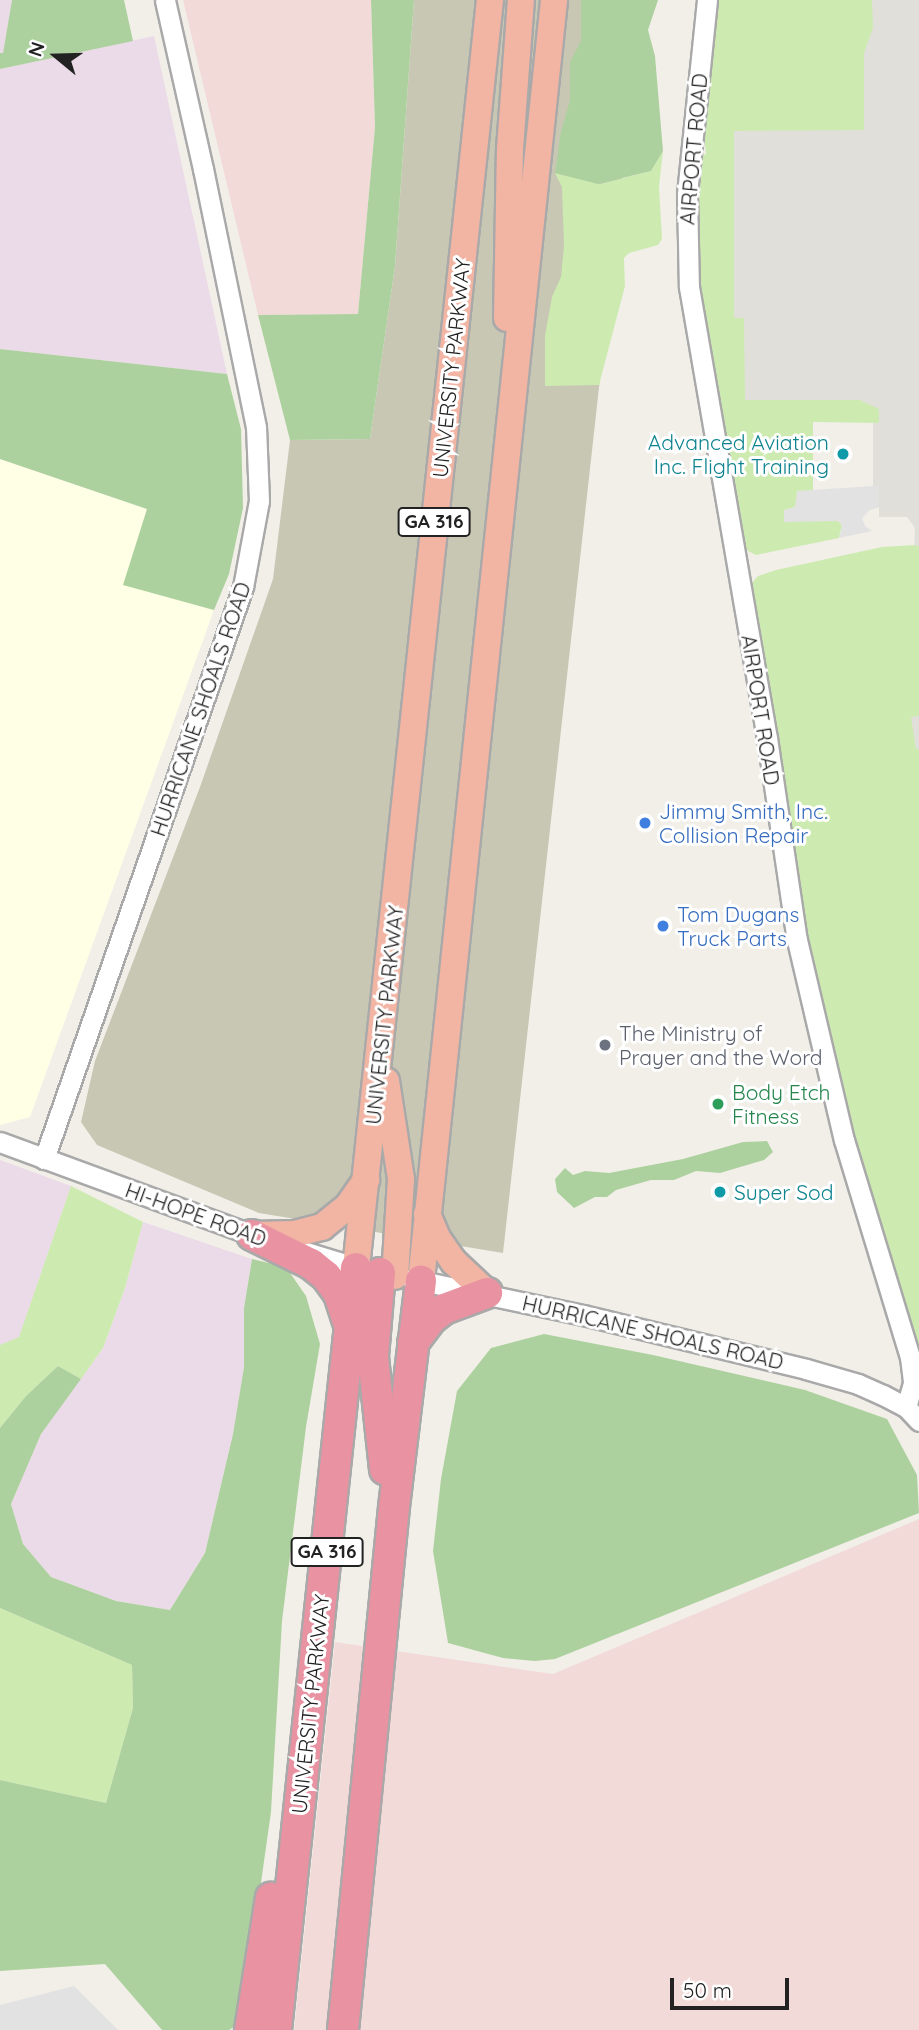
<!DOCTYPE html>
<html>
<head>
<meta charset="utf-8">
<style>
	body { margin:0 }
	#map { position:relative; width:919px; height:2030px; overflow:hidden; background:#f2efe9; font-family:Quicksand,sans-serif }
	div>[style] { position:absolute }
	.commercial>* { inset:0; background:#f2dad9 }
	.industrial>* { inset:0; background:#ebdbe8 }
	.education>* { inset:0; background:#ffffe5 }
	.airport>* { inset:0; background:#e1dfda }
	.construction>* { inset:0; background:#c7c7b4 }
	.grass>* { inset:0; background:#cdebb0 }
	.forest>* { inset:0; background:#add19e }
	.parking>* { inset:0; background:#e2e2e2 }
	.roads { filter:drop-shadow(2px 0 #a9a9a9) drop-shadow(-2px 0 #a9a9a9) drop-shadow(0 2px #a9a9a9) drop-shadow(0 -2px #a9a9a9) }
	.tertiary>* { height:19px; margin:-9.5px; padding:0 9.5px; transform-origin:9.5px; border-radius:9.5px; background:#fff }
	.trunk>* { height:26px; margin:-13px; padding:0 13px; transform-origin:13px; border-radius:13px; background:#f2b4a3 }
	.motorway>* { height:30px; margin:-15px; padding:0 15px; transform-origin:15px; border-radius:15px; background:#e892a2 }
	.dots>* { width:19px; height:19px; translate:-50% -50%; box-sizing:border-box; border:4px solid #fff; border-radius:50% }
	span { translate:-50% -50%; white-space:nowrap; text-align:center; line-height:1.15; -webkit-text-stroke:6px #fff; paint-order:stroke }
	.shield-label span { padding:2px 5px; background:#fff; border:2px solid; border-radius:5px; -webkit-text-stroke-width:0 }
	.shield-label { font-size:19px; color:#222; font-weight:700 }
	.street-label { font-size:21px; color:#222 }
	.culture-label { font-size:21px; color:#0d838f }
	.right { translate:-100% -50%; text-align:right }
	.left { translate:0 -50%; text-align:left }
	.shop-label { font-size:21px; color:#366cbe }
	.worship-label { font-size:21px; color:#5b616d }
	.leisure-label { font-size:21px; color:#27864d }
	.north { position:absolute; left:21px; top:21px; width:70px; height:70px; -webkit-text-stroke:5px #fff; paint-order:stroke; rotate:289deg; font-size:19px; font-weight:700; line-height:28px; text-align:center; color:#222 }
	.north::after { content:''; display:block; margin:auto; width:24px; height:32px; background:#222; clip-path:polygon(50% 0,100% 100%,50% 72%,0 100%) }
	.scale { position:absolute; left:670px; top:1978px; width:119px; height:32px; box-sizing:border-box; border:4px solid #222; border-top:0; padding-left:9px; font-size:21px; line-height:24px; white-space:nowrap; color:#222; -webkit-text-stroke:5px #fff; paint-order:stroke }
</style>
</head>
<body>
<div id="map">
	<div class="commercial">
		<i style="clip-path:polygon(183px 0,371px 0,375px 127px,358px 314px,258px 315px)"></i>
		<i style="clip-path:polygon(919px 1519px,919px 2030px,294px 2030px,335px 1642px,553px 1674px)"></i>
	</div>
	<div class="industrial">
		<i style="clip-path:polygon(0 0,12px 0,3px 54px,0 53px)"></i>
		<i style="clip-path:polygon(154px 36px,227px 374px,0 349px,0 69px)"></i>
		<i style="clip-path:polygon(0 1160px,71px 1186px,19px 1338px,0 1345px)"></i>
		<i style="clip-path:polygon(143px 1222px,252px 1259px,244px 1308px,244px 1367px,233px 1434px,205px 1553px,170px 1610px,116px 1601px,51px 1577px,23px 1544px,11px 1504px,41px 1434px,103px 1348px,125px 1288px)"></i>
	</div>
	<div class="education">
		<i style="clip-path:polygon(0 459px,147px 509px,124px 585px,214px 610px,30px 1117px,0 1125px)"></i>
	</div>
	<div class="airport">
		<i style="clip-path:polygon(734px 0,919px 0,919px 1287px,887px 1185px,915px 528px,907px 517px,879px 517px,879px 487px,873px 486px,873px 422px,734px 419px,712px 293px)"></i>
	</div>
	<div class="construction">
		<i style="clip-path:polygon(414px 0,642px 0,503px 1253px,259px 1213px,97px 1145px,81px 1122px,95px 1061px,200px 787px,273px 579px,290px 440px,370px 439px,395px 266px)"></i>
	</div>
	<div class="grass">
		<i style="clip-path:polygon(718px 0,872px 0,873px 28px,864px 53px,864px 130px,734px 131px,734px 318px,744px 318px,745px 400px,860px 400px,879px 409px,879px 423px,813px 422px,813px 490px,792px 509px,838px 521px,842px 525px,839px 538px,756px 555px,748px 551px,742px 542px,698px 277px,698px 258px,701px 255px,697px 248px,698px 192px,702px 156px,706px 154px,704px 134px)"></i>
		<i style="clip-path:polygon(663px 151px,659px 187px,662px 239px,658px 245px,629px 253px,624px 258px,625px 286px,599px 385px,545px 386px,545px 336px,552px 297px,561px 277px,564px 246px,562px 187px,555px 173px,600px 184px,651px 171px)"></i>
		<i style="clip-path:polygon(915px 545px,919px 547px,919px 716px,911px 717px,916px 749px,919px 749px,919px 1347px,845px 1114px,808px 952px,750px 585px,758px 576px,776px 570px,882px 547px)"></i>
		<i style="clip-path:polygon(71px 1186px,143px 1222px,125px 1288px,103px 1348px,81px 1379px,58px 1366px,26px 1396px,0 1428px,0 1345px,19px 1337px)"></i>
		<i style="clip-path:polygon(0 1608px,132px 1665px,133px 1708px,106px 1803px,0 1780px)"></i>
	</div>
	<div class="forest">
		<i style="clip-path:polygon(12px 0,124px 0,133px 41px,0 69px,0 53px,3px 53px)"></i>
		<i style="clip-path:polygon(371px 0,414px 0,395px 266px,370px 439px,290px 440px,258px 315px,358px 314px,375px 127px)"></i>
		<i style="clip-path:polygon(581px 0,658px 0,648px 30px,655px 56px,663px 151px,651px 171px,598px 184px,555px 173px,561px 132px,570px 100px,570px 62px,581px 41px)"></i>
		<i style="clip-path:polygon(0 349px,227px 374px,241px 429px,243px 508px,229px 574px,214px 610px,123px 585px,147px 509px,0 459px)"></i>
		<i style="clip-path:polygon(767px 1141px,773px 1152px,764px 1160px,720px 1173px,696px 1171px,674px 1180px,651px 1180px,616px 1190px,607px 1197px,595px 1197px,574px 1208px,557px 1192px,555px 1179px,565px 1168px,573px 1175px,585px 1171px,609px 1173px,683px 1159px,743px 1142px)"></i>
		<i style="clip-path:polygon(252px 1259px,286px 1267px,306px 1296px,320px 1344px,306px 1427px,282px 1621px,271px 1812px,254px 1932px,234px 2027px,229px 2030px,162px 2030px,105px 1964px,0 1971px,0 1780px,106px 1803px,133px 1708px,132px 1665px,0 1608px,0 1428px,26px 1396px,58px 1366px,81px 1379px,41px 1434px,11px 1504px,23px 1544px,51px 1577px,116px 1601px,170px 1610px,205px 1553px,233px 1434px,244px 1367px,244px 1308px)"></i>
		<i style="clip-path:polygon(544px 1334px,653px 1355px,805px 1390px,887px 1419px,917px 1475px,919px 1513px,555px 1659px,535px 1661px,503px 1658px,448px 1643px,433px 1551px,441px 1479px,457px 1391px,491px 1348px)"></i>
	</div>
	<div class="parking">
		<i style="clip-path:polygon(873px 486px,879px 486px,879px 507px,870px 510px,862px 518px,865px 526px,872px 531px,839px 538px,842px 525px,838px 521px,784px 522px,784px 510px,795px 507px,797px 491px)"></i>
		<i style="clip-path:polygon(74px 1986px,118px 2030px,0 2030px,0 2005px)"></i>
	</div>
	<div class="roads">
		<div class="tertiary">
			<i style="left:707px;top:0;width:196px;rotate:95.9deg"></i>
			<i style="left:687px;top:195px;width:92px;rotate:88.8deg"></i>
			<i style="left:689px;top:287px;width:458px;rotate:80.2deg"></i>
			<i style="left:767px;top:738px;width:204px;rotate:81.6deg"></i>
			<i style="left:797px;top:940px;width:205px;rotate:76.8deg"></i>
			<i style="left:844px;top:1140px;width:227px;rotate:73.1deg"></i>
			<i style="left:910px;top:1357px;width:26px;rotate:83deg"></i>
			<i style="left:913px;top:1383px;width:25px;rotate:106deg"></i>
			<i style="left:0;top:1142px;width:278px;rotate:20.2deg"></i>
			<i style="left:44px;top:1159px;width:606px;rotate:-70.82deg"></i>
			<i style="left:243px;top:587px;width:87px;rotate:-79.5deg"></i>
			<i style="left:259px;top:501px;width:74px;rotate:-92.3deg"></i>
			<i style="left:256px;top:427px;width:263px;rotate:-101.6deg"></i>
			<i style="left:203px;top:169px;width:173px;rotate:-102.7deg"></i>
			<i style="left:303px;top:1251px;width:65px;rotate:17deg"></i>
			<i style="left:412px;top:1279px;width:175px;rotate:11.9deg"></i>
			<i style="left:583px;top:1315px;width:229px;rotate:13.6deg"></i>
			<i style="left:806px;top:1369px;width:54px;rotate:16.1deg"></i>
			<i style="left:858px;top:1384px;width:27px;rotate:24deg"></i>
			<i style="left:883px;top:1395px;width:26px;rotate:28deg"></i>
			<i style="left:906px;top:1407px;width:19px;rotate:47deg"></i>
		</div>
		<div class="trunk">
			<i style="left:507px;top:318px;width:169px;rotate:-89deg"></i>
			<i style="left:510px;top:149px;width:149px;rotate:-85.8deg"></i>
			<i style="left:386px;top:1081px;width:99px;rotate:81.3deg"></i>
			<i style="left:401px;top:1179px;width:97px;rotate:93.5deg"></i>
			<i style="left:427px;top:1214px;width:26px;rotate:67deg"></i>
			<i style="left:437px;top:1238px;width:29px;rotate:55deg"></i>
			<i style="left:454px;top:1262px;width:45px;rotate:43.2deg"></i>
			<i style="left:252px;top:1235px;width:42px;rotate:-1.4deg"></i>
			<i style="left:294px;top:1234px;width:29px;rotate:-14deg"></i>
			<i style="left:322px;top:1227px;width:33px;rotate:-39deg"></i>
			<i style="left:348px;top:1206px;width:32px;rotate:-55deg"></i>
			<i style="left:356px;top:1268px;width:1275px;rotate:-83.97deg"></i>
			<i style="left:421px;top:1281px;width:1288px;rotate:-84.07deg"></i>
		</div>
		<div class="motorway">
			<i style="left:252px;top:1235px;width:66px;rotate:26.2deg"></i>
			<i style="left:311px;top:1264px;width:19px;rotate:39deg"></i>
			<i style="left:326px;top:1276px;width:22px;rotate:54deg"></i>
			<i style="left:339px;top:1294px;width:28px;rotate:72deg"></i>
			<i style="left:380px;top:1273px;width:84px;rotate:94.8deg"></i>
			<i style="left:373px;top:1357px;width:113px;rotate:83.9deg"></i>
			<i style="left:413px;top:1343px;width:30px;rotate:-53deg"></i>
			<i style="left:431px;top:1319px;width:16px;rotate:-38deg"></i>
			<i style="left:444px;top:1309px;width:46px;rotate:-20.4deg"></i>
			<i style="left:250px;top:2030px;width:134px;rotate:-81deg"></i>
			<i style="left:276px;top:2030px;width:766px;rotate:-84.01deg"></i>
			<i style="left:343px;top:2030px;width:525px;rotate:-84.43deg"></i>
			<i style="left:394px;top:1507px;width:228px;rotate:-83.2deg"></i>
		</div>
	</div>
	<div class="dots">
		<i style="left:843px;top:454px;background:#0f9aa8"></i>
		<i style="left:645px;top:823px;background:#3f7fe0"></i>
		<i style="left:663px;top:926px;background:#3f7fe0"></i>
		<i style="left:605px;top:1045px;background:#6b7280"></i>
		<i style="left:718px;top:1104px;background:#2e9e5b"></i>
		<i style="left:720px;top:1192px;background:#0f9aa8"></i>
	</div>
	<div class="shield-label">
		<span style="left:434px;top:522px">GA 316</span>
		<span style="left:327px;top:1552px">GA 316</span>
	</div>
	<div class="street-label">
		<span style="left:693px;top:149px;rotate:-85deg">AIRPORT ROAD</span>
		<span style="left:451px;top:368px;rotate:-84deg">UNIVERSITY PARKWAY</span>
		<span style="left:200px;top:709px;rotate:-71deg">HURRICANE SHOALS ROAD</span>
		<span style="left:761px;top:710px;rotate:81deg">AIRPORT ROAD</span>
		<span style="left:384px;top:1015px;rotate:-84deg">UNIVERSITY PARKWAY</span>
		<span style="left:196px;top:1214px;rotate:20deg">HI-HOPE ROAD</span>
		<span style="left:653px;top:1332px;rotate:13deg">HURRICANE SHOALS ROAD</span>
		<span style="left:310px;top:1704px;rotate:-84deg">UNIVERSITY PARKWAY</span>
	</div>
	<div class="culture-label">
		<span class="right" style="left:829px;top:454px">Advanced Aviation<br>Inc. Flight Training</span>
		<span class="left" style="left:734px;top:1192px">Super Sod</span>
	</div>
	<div class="shop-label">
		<span class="left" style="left:659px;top:823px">Jimmy Smith, Inc.<br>Collision Repair</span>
		<span class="left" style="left:677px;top:926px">Tom Dugans<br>Truck Parts</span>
	</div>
	<div class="worship-label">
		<span class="left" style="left:619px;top:1045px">The Ministry of<br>Prayer and the Word</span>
	</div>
	<div class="leisure-label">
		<span class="left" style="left:732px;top:1104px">Body Etch<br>Fitness</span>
	</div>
	<div class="north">N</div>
	<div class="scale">50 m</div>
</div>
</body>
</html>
